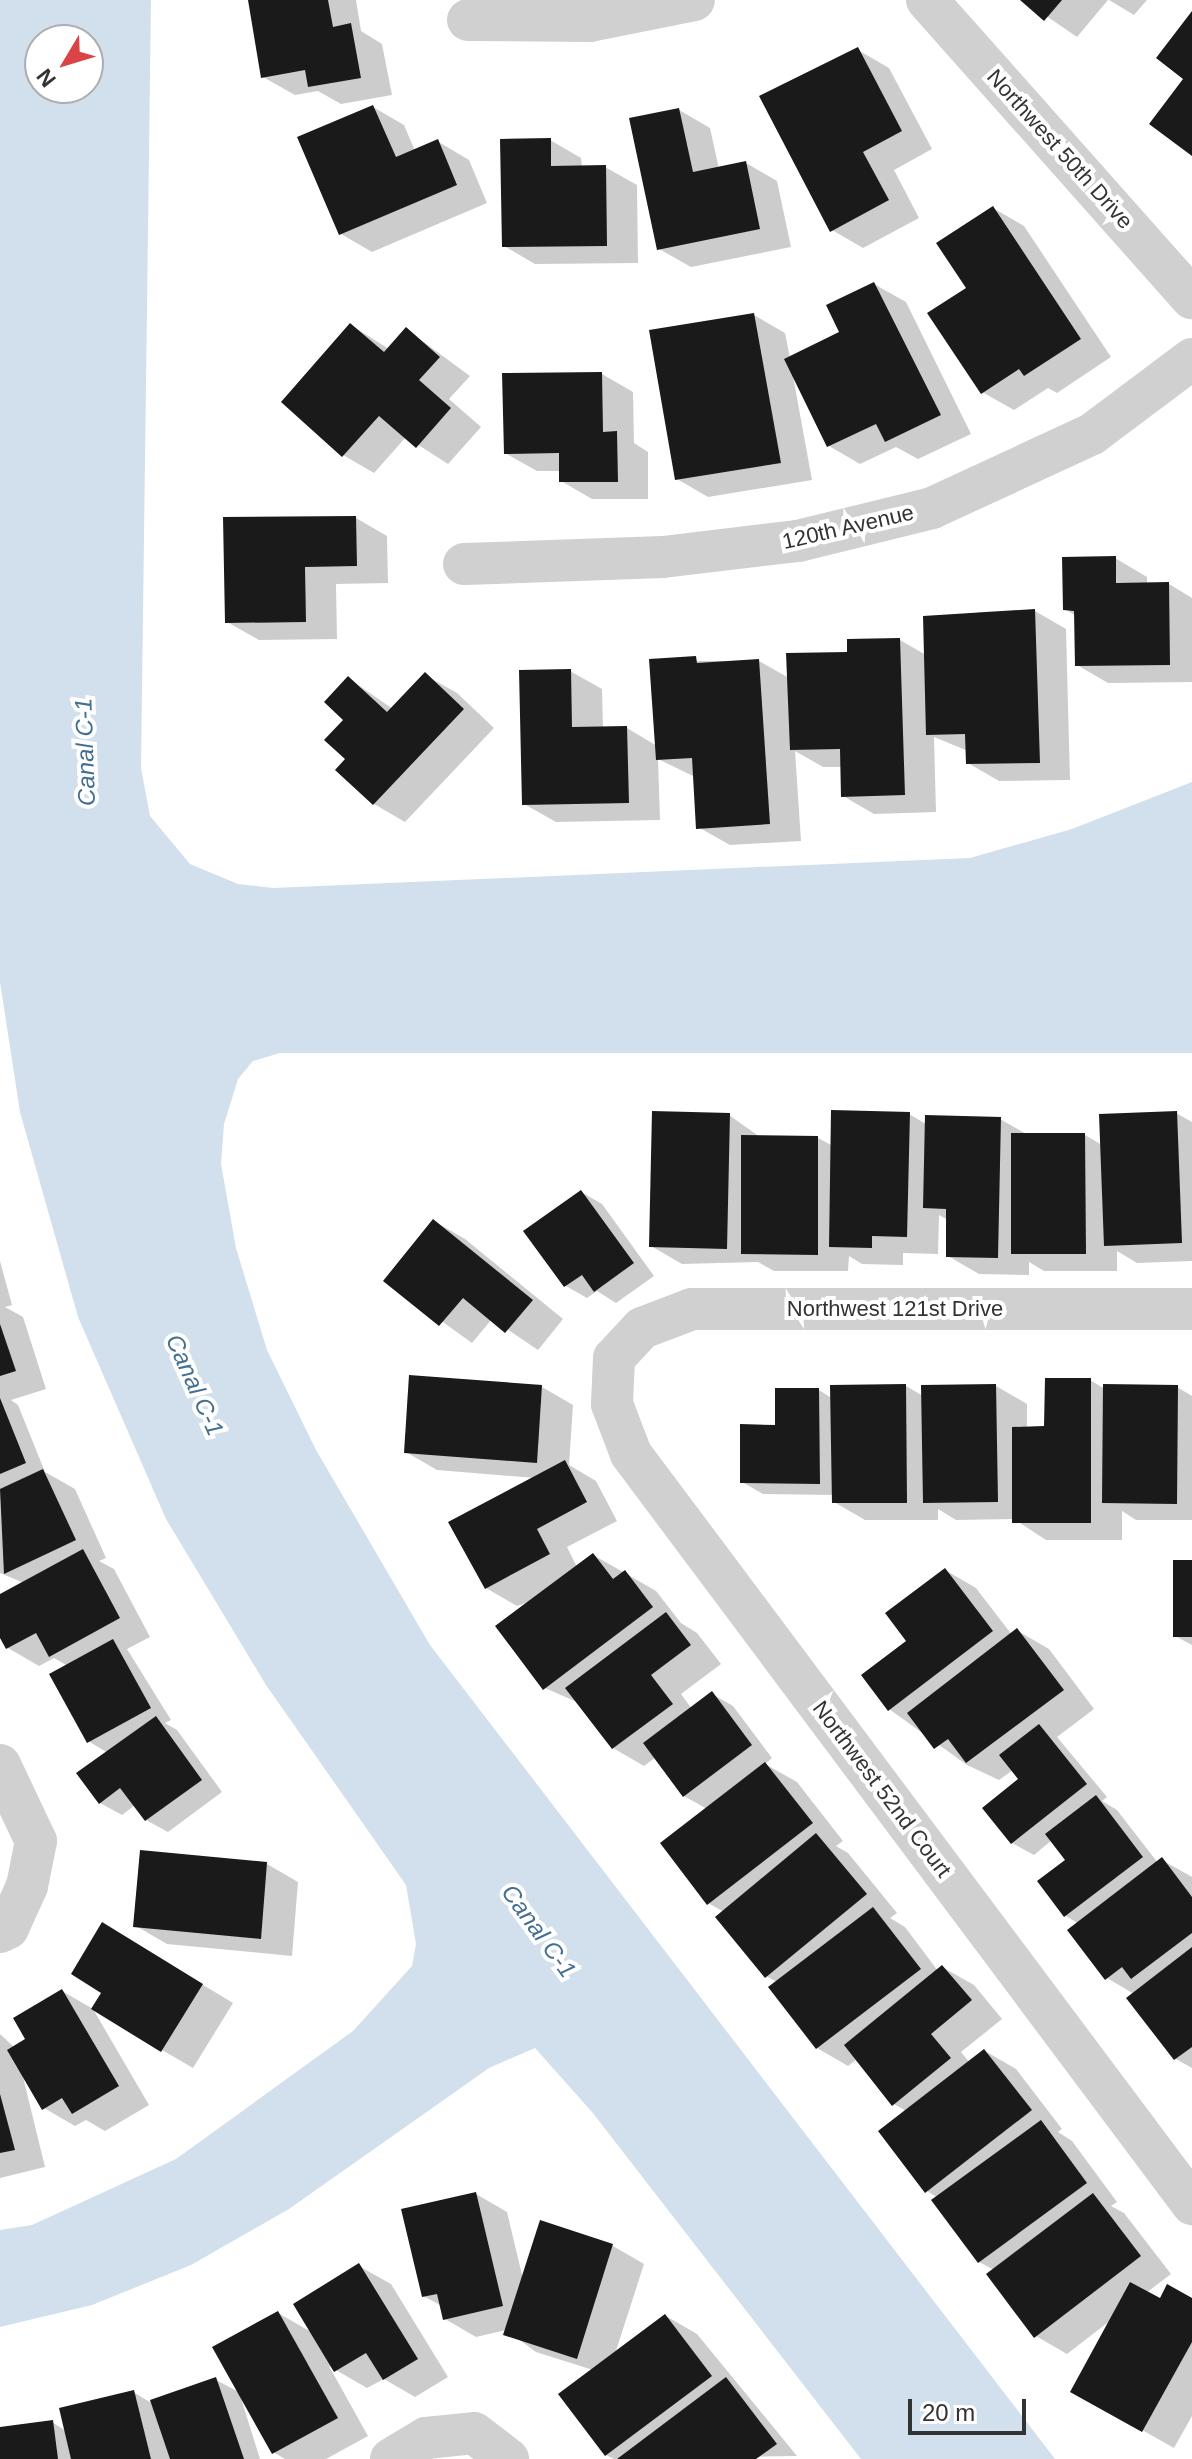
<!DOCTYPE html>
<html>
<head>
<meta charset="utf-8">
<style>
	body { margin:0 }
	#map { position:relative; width:1192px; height:2459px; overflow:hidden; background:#fff; font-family:Helvetica,sans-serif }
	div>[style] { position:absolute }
	.water>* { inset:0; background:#d1e0ec }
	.shadow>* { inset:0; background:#0003 }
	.building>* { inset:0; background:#1a1a1a }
	.minor>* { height:42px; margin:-21px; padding:0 21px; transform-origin:21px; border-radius:21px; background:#d0d0d0 }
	span { translate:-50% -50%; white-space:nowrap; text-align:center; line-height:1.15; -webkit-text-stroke:8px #fff; paint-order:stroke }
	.street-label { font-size:22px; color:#333 }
	.water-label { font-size:24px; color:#446f91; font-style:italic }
	.north { position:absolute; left:24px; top:24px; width:80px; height:80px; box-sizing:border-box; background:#fff; border:2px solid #adadad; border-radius:50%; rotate:232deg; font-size:22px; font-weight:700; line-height:32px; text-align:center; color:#333 }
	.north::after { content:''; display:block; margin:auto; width:28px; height:36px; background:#db4346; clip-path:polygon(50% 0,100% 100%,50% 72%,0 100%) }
	.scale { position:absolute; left:908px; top:2399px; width:118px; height:36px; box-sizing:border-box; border:4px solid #333; border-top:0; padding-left:10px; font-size:24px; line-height:28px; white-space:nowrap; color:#333; -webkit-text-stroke:6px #fff; paint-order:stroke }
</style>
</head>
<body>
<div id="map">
	<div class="water">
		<i style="clip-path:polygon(evenodd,0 0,151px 0,141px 768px,150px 816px,190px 864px,238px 884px,273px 888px,970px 858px,1072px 829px,1192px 782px,1192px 1053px,280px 1053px,253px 1061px,238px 1079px,224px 1124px,221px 1164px,236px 1248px,267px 1350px,316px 1450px,430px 1645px,1055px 2459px,861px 2459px,592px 2112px,535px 2048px,489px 2068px,289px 2209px,191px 2265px,92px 2305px,0 2327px,0 2230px,32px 2225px,176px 2159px,353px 2031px,412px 1966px,416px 1944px,406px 1885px,266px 1685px,166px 1519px,78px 1317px,20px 1112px,0 982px,0 0,40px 40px,88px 40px,88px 88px,40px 88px,40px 40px)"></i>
	</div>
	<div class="shadow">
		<i style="clip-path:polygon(250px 0,356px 0,361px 31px,382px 44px,392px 95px,341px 104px,318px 91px,295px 95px,263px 77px)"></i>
		<i style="clip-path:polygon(1023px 0,1108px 0,1077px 37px)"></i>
		<i style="clip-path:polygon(1109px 0,1147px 0,1134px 15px)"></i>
		<i style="clip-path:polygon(858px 50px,889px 68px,932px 149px,894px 170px,919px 218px,863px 248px,832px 230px)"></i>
		<i style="clip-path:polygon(373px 107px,404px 125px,415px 151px,437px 141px,469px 160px,487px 203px,372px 252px,341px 234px)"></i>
		<i style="clip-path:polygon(679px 110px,710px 128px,719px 169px,746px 163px,777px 181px,791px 247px,691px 267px,659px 249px)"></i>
		<i style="clip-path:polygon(550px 140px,581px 158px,582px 167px,605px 167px,637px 185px,638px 263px,535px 264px,504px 246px)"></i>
		<i style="clip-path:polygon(993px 208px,1024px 226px,1111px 357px,1057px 393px,1048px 388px,1014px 410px,982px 392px,969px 288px)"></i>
		<i style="clip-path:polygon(874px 284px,906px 302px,971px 434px,918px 459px,896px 447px,860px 464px,829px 446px,793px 376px,812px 480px,708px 497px,677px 479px,754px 315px,785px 333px,790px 358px,842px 333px)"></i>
		<i style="clip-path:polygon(351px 325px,389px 349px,406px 329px,470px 376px,449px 399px,481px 427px,448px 464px,406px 437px,374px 473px,343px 455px)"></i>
		<i style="clip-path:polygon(602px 374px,633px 392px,634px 443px,648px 452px,648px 499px,592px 499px,561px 481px,561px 471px,537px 471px,505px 453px)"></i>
		<i style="clip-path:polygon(356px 518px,387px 536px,388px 583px,336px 584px,337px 639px,259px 640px,227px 622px)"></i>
		<i style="clip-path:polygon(1115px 558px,1147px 577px,1147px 584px,1169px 584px,1192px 598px,1192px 682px,1108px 683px,1077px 665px,1076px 616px,1065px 609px)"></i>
		<i style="clip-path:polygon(1035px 611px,1066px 629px,1070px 780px,999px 781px,968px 763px,968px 751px,934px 737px,936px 812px,874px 814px,843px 796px,842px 767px,823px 767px,795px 751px,801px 841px,730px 845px,698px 827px,695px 777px,658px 759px,660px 820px,556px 822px,524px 804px,570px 671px,602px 689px,603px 729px,627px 728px,657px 746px,652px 661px,759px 661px,789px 678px,900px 640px,926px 655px,979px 612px)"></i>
		<i style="clip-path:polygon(425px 675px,457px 693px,494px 728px,405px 822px,374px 804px,348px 759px,348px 678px,393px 709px)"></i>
		<i style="clip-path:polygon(1176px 1113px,1192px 1122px,1192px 1261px,1137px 1263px,1117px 1251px,1117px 1271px,1044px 1271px,1029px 1262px,1029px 1275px,979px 1274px,948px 1256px,948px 1220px,939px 1215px,938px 1254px,903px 1253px,903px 1265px,862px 1264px,849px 1256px,848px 1271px,774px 1271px,758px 1262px,682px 1264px,651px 1246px,729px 1115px,760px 1137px,818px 1138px,833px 1146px,909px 1114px,926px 1124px,1000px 1119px,1028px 1135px,1085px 1135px,1102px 1145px)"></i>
		<i style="clip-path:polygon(581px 1192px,602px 1204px,654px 1276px,616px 1303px,597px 1291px,587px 1298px,566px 1286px)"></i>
		<i style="clip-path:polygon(434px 1221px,465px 1239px,563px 1319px,538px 1350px,492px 1319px,472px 1343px,386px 1281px)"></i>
		<i style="clip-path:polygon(0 1261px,12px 1305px,5px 1307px,23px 1317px,46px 1389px,11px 1400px,18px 1405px,45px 1472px,75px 1489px,106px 1558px,99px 1561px,114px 1569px,150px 1637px,127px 1649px,171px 1720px,165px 1723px,177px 1730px,222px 1792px,168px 1832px,146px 1820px,135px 1805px,122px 1815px,100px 1803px,108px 1753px,88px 1741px,68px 1666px,54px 1658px,39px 1666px,8px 1648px,0 1634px,0 1596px,24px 1583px,0 1573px)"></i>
		<i style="clip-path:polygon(1090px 1380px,1105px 1389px,1177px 1387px,1192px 1396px,1192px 1520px,1136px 1520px,1122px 1511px,1122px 1540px,1046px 1540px,1014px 1519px,956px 1520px,938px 1509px,938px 1520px,865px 1520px,834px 1502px,834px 1495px,763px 1494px,742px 1482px,777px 1427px,819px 1390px,833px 1399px,906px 1386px,923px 1396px,996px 1386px,1027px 1404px,1027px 1429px,1046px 1428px)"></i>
		<i style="clip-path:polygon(542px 1387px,573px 1405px,569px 1465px,596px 1481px,617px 1521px,567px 1547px,577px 1567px,593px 1555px,625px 1573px,656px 1591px,681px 1623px,697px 1633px,721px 1664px,681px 1694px,692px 1709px,712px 1694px,733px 1706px,772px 1758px,765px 1764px,797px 1782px,843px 1841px,836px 1846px,848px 1853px,897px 1913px,890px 1918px,905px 1927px,938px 1971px,942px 1967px,974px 1985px,1002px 2019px,961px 2052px,970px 2063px,985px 2051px,1016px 2069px,1062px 2129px,1058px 2132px,1072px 2141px,1117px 2202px,1111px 2206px,1124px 2213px,1171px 2274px,1146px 2293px,1160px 2301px,1192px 2300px,1192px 2416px,1174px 2448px,1073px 2391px,1111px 2320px,1067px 2354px,1036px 2336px,994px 2270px,979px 2262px,938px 2198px,927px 2191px,906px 2111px,894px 2104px,857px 2059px,848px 2066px,817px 2048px,777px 1982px,766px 1976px,724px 1912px,708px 1903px,707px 1809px,684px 1796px,656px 1757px,644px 1766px,613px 1748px,579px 1703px,545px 1688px,532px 1601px,517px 1606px,486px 1588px,536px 1478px,437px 1470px,406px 1452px)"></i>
		<i style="clip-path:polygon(1192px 1562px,1192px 1645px,1175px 1636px)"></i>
		<i style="clip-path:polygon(945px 1570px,976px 1588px,1012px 1635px,1018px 1631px,1049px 1649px,1094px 1709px,1057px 1737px,1107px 1797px,1102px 1801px,1117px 1810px,1158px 1863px,1162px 1860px,1192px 1877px,1192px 2068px,1176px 2059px,1134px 1994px,1107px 1978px,1079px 1924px,1066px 1916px,1039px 1882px,1068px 1860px,1052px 1840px,1034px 1855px,1012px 1843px,1021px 1780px,1013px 1770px,999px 1780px,967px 1765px,889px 1709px,909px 1642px)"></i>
		<i style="clip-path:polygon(267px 1864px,298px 1882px,292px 1956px,167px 1944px,136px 1926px)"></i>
		<i style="clip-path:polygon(134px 1943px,233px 2003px,193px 2068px,162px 2050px)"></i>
		<i style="clip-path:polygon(62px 1991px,93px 2009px,149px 2105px,105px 2131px,86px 2120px,75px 2126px,44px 2108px,22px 2073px,45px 2167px,0 2178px,0 2034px,15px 2048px,28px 2040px)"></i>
		<i style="clip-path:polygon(476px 2194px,507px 2212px,523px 2279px,541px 2222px,613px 2246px,644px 2264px,615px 2354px,666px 2316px,697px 2334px,797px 2456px,614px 2459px,606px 2455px,593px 2370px,536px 2352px,506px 2330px,476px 2337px,445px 2319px,442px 2306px,423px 2296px)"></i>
		<i style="clip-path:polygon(359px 2266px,391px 2284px,448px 2377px,415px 2397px,384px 2379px,367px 2388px,329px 2366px,368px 2436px,326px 2459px,285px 2459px,273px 2452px,278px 2313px,313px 2333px)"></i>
		<i style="clip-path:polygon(216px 2380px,239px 2392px,260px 2459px,0 2459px,0 2429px,52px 2422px,66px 2431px,133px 2392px,150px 2402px)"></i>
	</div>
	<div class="building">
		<i style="clip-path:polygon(248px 0,328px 0,333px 27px,351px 23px,361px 78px,308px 87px,305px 70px,261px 78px)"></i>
		<i style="clip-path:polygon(1020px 0,1062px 0,1044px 21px)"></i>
		<i style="clip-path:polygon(1192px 11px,1192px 156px,1149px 124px,1183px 79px,1156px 58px)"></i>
		<i style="clip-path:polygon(858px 47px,902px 131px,863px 152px,889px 200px,830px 232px,759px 96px)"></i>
		<i style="clip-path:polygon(373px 105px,396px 157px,438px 139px,457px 185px,339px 235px,297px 137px)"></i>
		<i style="clip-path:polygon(679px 108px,693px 172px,746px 161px,760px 229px,657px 250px,629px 118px)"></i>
		<i style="clip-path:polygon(551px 138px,551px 166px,606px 165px,607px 246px,502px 247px,500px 139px)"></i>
		<i style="clip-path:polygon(993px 206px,1081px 339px,1024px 376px,1019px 369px,981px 394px,927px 313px,966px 288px,936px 243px)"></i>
		<i style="clip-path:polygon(874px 282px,941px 415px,885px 442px,876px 424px,827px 447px,784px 359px,839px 332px,826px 305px)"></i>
		<i style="clip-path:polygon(754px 313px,781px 463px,675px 480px,649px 330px)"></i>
		<i style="clip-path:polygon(350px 323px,384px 352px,406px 327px,440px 357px,419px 380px,451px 408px,416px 448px,379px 416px,342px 457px,281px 402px)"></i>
		<i style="clip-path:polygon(602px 372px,603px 432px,617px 431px,618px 482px,559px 482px,559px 453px,504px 454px,502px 373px)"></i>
		<i style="clip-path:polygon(356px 516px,357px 566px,305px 567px,306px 622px,225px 623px,223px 517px)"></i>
		<i style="clip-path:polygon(1116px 556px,1116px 583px,1169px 582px,1170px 665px,1075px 666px,1074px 611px,1063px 610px,1062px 557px)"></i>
		<i style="clip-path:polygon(1035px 609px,1040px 763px,966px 764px,965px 734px,926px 735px,923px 616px)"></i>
		<i style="clip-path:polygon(900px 638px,905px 795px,841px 797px,840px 749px,790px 750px,786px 653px,847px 652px,847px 639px)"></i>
		<i style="clip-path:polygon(696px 656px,697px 663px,759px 659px,770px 824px,696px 829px,692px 758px,656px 760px,649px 659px)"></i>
		<i style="clip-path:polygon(571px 669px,572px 727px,627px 726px,629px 803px,522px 805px,519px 670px)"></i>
		<i style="clip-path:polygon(425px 672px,464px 709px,373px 805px,335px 770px,345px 759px,324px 740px,343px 720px,324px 702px,348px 676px,387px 712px)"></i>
		<i style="clip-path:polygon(831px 1110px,910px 1112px,907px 1237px,872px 1236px,872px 1248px,829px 1247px)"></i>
		<i style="clip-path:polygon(652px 1111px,730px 1113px,727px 1249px,649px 1247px)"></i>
		<i style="clip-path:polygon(1177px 1111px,1182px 1243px,1104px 1246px,1099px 1114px)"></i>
		<i style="clip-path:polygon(925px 1115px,1001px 1117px,998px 1258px,946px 1257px,946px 1209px,923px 1208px)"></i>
		<i style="clip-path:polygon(1011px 1133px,1085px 1133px,1086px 1254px,1011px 1254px)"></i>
		<i style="clip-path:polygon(741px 1135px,818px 1136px,818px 1255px,741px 1254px)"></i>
		<i style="clip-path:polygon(581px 1190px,634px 1263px,594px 1292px,582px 1275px,564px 1287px,523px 1231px)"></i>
		<i style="clip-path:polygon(433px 1219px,533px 1300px,505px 1333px,463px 1298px,439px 1326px,383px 1281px)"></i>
		<i style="clip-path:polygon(0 1324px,16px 1371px,0 1376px)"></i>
		<i style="clip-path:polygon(409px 1375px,542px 1385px,537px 1463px,404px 1453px)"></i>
		<i style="clip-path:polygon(1045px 1378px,1091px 1378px,1091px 1523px,1012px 1523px,1012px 1427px,1044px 1426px)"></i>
		<i style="clip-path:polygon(906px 1384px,907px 1503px,832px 1503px,830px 1385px)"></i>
		<i style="clip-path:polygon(996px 1384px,998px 1502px,923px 1503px,921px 1385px)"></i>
		<i style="clip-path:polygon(1103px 1384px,1178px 1385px,1177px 1504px,1102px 1503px)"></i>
		<i style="clip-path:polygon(775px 1388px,819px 1388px,820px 1484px,740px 1483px,740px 1424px,775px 1425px)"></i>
		<i style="clip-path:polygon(0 1398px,26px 1463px,0 1474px)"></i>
		<i style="clip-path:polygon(565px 1460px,587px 1502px,537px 1529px,550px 1554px,485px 1589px,448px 1522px)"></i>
		<i style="clip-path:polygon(43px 1469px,76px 1540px,4px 1574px,0 1489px)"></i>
		<i style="clip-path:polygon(83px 1549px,120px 1618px,49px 1657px,36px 1633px,6px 1649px,0 1638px,0 1594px)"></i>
		<i style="clip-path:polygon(593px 1553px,613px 1579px,625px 1570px,653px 1607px,543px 1690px,495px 1626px)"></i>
		<i style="clip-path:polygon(1173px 1560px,1192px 1560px,1192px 1637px,1173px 1637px)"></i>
		<i style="clip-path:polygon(945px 1568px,993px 1631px,888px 1711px,861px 1675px,906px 1641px,885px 1613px)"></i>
		<i style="clip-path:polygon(666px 1612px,691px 1645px,651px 1675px,673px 1704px,612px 1749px,565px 1688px)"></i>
		<i style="clip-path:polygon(1017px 1628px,1064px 1690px,966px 1763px,948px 1739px,934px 1749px,907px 1713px)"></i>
		<i style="clip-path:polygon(113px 1639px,151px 1708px,87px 1743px,49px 1674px)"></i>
		<i style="clip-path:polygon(712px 1691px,752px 1745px,683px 1797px,643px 1743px)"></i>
		<i style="clip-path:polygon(156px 1716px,202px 1780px,145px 1821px,120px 1788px,99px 1804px,76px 1773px)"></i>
		<i style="clip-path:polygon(1039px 1724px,1087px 1784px,1011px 1844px,982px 1808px,1018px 1779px,999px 1755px)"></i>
		<i style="clip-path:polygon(765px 1762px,813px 1823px,707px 1905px,660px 1843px)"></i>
		<i style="clip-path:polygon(1096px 1795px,1143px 1857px,1064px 1917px,1037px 1881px,1065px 1860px,1045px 1834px)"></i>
		<i style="clip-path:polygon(816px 1833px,867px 1894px,765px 1978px,715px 1917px)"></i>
		<i style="clip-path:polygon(140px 1850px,267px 1862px,261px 1939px,133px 1927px)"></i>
		<i style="clip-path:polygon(1162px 1857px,1192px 1897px,1192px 1933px,1131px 1979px,1122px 1967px,1105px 1980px,1067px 1930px)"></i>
		<i style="clip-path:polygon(873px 1907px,921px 1969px,816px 2049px,768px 1987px)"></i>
		<i style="clip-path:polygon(102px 1922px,203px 1984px,161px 2052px,91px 2009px,101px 1993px,71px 1974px)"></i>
		<i style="clip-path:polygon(1192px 1947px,1192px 2047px,1174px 2060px,1126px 1998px)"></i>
		<i style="clip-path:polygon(942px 1965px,972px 2000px,931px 2034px,951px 2058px,892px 2106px,844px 2045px)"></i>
		<i style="clip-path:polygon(62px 1989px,119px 2086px,72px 2114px,62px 2098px,42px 2110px,7px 2050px,25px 2039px,13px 2018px)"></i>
		<i style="clip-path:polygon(984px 2049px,1032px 2110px,925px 2193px,878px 2131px)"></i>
		<i style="clip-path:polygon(0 2094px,15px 2150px,0 2153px)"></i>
		<i style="clip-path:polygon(1041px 2120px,1087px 2183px,978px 2263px,931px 2200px)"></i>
		<i style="clip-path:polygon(476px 2192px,503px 2306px,443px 2320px,437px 2294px,422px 2297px,401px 2209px)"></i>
		<i style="clip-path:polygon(1093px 2193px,1141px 2256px,1034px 2338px,986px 2274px)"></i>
		<i style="clip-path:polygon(540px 2220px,613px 2244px,577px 2359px,503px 2335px)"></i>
		<i style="clip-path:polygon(359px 2263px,418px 2359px,383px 2380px,366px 2353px,334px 2372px,293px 2304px)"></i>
		<i style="clip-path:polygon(1130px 2282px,1160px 2298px,1167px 2284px,1192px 2298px,1192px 2342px,1142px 2432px,1070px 2392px)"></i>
		<i style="clip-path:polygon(278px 2311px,338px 2418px,272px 2454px,212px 2347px)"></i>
		<i style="clip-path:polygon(665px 2314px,712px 2376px,605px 2456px,558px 2394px)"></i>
		<i style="clip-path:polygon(216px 2377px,244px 2459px,170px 2459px,150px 2400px)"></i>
		<i style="clip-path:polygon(726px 2377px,777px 2444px,756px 2459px,617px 2459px)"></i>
		<i style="clip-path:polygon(134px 2390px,151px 2459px,71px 2459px,59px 2408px)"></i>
		<i style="clip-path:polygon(53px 2420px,58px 2459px,0 2459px,0 2427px)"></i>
	</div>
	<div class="minor">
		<i style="left:927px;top:0;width:399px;rotate:48.4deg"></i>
		<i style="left:468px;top:20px;width:122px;rotate:0.5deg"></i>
		<i style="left:590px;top:21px;width:106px;rotate:-11.4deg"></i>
		<i style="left:464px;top:564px;width:199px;rotate:-2deg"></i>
		<i style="left:663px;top:557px;width:136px;rotate:-6.8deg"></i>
		<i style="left:798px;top:541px;width:138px;rotate:-13.8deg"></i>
		<i style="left:932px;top:508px;width:176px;rotate:-24.8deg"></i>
		<i style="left:1092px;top:434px;width:125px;rotate:-36.9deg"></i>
		<i style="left:1192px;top:1309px;width:500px;rotate:180deg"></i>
		<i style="left:692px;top:1309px;width:53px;rotate:159.2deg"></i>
		<i style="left:642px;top:1328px;width:41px;rotate:133deg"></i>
		<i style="left:614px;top:1358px;width:46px;rotate:92.5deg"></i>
		<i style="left:612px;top:1404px;width:53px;rotate:69.2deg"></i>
		<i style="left:631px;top:1454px;width:937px;rotate:53.2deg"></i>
		<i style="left:0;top:1765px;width:84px;rotate:64.7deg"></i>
		<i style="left:36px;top:1841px;width:46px;rotate:101.3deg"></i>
		<i style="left:27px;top:1886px;width:46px;rotate:114.3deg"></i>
		<i style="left:8px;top:1928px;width:9px;rotate:153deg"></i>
		<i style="left:391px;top:2459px;width:41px;rotate:-31deg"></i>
		<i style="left:426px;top:2438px;width:48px;rotate:-5.9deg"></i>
		<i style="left:474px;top:2433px;width:43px;rotate:37.4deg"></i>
	</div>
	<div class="street-label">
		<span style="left:1060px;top:149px;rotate:48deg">Northwest 50th Drive</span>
		<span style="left:848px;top:527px;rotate:-13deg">120th Avenue</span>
		<span style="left:895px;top:1309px">Northwest 121st Drive</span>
		<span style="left:882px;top:1789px;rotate:53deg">Northwest 52nd Court</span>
	</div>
	<div class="water-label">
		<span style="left:85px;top:752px;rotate:-92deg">Canal C-1</span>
		<span style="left:195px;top:1385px;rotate:66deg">Canal C-1</span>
		<span style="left:539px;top:1931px;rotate:54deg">Canal C-1</span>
	</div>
	<div class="north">N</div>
	<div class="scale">20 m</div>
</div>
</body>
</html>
